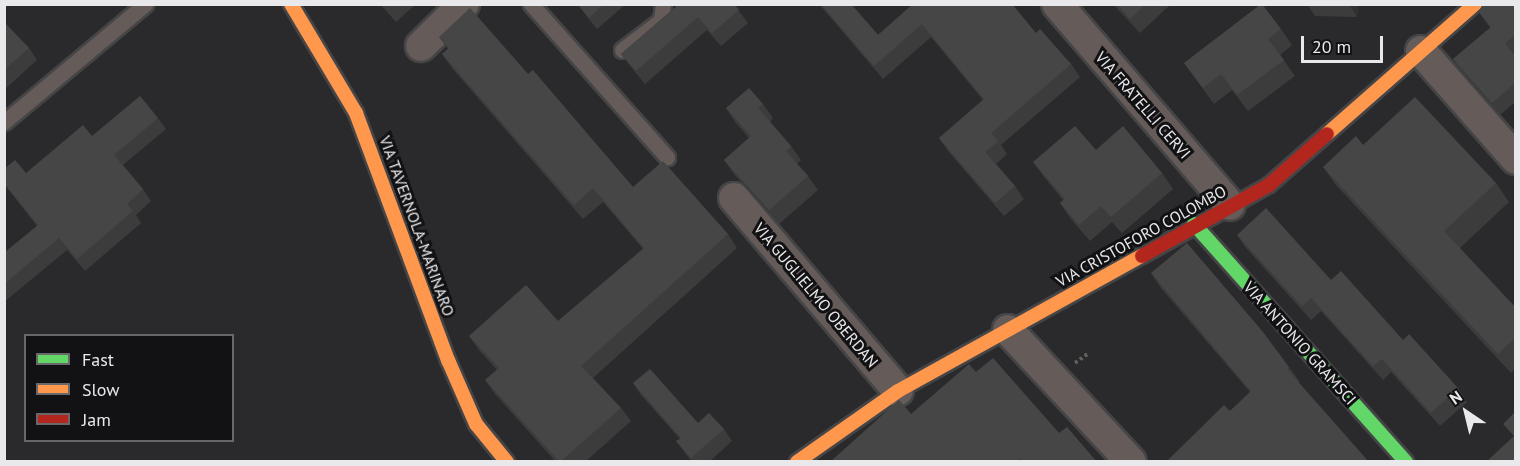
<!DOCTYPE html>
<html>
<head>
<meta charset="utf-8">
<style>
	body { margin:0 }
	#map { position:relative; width:1520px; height:466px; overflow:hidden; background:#2a2a2c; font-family:"PT Sans",sans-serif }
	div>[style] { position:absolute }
	.path>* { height:4px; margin-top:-2px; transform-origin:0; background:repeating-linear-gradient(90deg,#635d5c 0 3px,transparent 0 6px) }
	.roads { filter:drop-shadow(2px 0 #454547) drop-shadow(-2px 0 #454547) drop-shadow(0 2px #454547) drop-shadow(0 -2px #454547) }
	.lane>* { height:15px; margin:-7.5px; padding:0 7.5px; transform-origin:7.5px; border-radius:7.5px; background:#655b59 }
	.street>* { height:30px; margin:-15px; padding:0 15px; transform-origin:15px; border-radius:15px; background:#655b59 }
	.fast>* { height:14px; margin:-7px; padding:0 7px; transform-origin:7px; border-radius:7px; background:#63d668 }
	.slow>* { height:14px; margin:-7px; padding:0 7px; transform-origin:7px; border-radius:7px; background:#ff974d }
	.jam>* { height:14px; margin:-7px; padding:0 7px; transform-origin:7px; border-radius:7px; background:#b3261e }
	.wall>* { inset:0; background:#3d3c3d }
	.shaded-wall>* { inset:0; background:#323132 }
	.building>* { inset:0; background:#474647 }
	span { translate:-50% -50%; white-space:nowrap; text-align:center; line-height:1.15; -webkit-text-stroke:6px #121214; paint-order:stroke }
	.street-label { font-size:16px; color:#e9e9ec }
	.frame { position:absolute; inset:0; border:6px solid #e9e9ec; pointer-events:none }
	.legend { position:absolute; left:24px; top:334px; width:210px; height:108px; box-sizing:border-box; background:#121214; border:2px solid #68686a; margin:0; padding:8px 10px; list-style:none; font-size:18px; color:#e9e9ec }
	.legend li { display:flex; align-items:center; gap:12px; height:30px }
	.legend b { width:30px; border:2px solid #68686a }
	.north { position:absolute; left:1436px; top:382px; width:60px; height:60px; -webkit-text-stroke:4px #121214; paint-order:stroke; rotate:325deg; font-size:16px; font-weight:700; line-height:24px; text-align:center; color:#e9e9ec }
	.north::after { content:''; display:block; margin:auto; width:21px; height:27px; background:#e9e9ec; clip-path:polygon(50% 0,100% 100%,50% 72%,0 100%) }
	.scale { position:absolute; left:1301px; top:36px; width:82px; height:27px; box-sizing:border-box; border:3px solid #e9e9ec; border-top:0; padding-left:8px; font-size:18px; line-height:21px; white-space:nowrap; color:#e9e9ec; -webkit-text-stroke:4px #121214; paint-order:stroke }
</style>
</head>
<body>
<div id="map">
	<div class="path">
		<i style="left:1075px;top:363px;width:17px;rotate:-36deg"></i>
	</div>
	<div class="roads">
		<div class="lane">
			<i style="left:531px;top:4px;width:205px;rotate:48.4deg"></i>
			<i style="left:622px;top:50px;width:49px;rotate:-37.6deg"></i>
			<i style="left:661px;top:20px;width:16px;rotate:-83deg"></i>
			<i style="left:4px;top:122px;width:184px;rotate:-39.9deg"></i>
		</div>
		<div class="street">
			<i style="left:1057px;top:4px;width:265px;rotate:49.3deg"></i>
			<i style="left:421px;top:46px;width:60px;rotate:-44.3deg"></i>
			<i style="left:1421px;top:51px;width:144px;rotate:48.7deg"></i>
			<i style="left:734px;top:198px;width:253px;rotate:49.6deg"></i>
			<i style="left:1008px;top:330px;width:180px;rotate:47deg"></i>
		</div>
		<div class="fast">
			<i style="left:1194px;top:224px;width:319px;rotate:48.3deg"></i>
		</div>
		<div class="slow">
			<i style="left:291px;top:4px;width:127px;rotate:59.2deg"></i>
			<i style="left:356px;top:113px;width:264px;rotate:69.6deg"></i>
			<i style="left:448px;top:360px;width:70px;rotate:66.4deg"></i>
			<i style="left:476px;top:424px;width:49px;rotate:50.8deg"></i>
			<i style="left:1327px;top:134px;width:197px;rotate:-41.3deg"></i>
			<i style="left:797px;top:462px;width:123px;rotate:-35.1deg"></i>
			<i style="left:898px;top:391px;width:279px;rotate:-29deg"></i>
		</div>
		<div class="jam">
			<i style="left:1142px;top:256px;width:145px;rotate:-29.2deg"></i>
			<i style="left:1269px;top:185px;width:77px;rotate:-41.3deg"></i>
		</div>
	</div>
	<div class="wall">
		<i style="clip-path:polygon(380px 4px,416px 4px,396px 22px)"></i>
		<i style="clip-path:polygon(577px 4px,626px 4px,597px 29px)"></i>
		<i style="clip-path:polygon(679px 4px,737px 4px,735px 6px,748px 23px,721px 46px,707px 30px,645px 84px,631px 67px,621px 54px)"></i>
		<i style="clip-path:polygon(819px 4px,851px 4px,878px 35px,913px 4px,1036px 33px,1071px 64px,1080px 77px,1001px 145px,1007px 154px,996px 164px,1015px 186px,1024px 199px,1004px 216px,948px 151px,939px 138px,983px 100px,931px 37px,883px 79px)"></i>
		<i style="clip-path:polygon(1113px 4px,1171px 4px,1140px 33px)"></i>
		<i style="clip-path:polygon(1307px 4px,1358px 4px,1357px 17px,1315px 16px)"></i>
		<i style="clip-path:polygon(1515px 4px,1515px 53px,1514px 54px,1515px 56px,1515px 102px,1500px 115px,1461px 71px,1453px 59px,1490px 28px,1478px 11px)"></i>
		<i style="clip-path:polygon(4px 22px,29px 48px,37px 60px,4px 90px)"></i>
		<i style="clip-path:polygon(1281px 29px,1292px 45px,1280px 55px,1295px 76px,1248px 111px,1232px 90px,1214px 104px,1184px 63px)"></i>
		<i style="clip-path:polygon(439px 37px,528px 74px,633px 187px,728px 234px,737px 248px,593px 378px,621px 408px,631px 421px,585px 462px,556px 462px,495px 394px,485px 380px,497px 370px,479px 350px,469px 336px,558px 321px,643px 249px,603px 202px,583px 219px,452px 68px,442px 54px,448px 49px)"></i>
		<i style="clip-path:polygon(763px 104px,773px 118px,770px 122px,791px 146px,801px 160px,797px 164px,808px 176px,818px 190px,779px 224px,734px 174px,724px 160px,749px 138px,736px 123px,726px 108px)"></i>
		<i style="clip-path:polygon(158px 118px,166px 129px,123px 165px,143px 189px,151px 201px,136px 215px,141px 223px,85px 271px,67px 250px,4px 302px,4px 253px,37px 226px,4px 184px,4px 169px,26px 173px,92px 136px)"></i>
		<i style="clip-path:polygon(1363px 145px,1496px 183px,1509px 202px,1460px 248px,1515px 307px,1515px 369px,1511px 373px,1336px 185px,1323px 167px)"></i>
		<i style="clip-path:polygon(1096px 150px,1162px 173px,1173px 189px,1122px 233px,1112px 222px,1090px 241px,1071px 219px,1060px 203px,1063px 200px,1045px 178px,1033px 162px)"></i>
		<i style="clip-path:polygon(1237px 235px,1331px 280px,1403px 340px,1458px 388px,1467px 402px,1440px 426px,1391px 372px,1383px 380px,1321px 311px,1311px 320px,1246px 248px)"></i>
		<i style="clip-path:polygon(1151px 273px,1289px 367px,1300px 382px,1230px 411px,1250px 392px,1161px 288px)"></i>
		<i style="clip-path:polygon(633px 383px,698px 423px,724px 429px,732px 441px,709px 462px,692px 462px,676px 441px,680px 439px,641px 395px)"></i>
	</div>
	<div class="shaded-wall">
		<i style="clip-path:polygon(1349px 4px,1358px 4px,1357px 17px)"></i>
	</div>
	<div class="building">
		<i style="clip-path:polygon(578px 4px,604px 4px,589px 18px)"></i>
		<i style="clip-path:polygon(679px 4px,734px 4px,739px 10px,712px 33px,698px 17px,636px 71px,621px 54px)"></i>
		<i style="clip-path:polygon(821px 4px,851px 4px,878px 35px,913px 4px,1012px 4px,1036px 33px,1040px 29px,1071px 64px,991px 133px,998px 141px,985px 152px,1015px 186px,995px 203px,939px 138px,984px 99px,922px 24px,874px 66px)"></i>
		<i style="clip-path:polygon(1117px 4px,1145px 4px,1130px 19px)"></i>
		<i style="clip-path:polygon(1261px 4px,1262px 4px,1281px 29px,1268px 39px,1284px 60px,1237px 95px,1221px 74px,1203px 88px,1184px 63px)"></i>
		<i style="clip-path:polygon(1486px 4px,1515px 4px,1515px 35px,1505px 43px,1515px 56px,1515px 83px,1492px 103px,1453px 59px,1491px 27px,1478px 11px)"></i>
		<i style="clip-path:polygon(470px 8px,528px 74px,533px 70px,633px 187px,663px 161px,728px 234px,581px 366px,621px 408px,560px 462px,485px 380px,499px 368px,469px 336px,526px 285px,558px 321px,644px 248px,593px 188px,574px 205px,442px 54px,449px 48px,439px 37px)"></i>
		<i style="clip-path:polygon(4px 22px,29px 48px,4px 70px)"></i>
		<i style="clip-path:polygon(749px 88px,763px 104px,758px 108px,791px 146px,786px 151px,808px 176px,769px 210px,724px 160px,751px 136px,726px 108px)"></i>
		<i style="clip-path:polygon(140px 96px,158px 118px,114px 155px,143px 189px,127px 204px,133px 211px,77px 259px,59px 238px,4px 284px,4px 253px,38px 225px,4px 183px,4px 169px,15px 160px,26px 173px,83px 125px,92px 136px)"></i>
		<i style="clip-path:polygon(1415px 97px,1496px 183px,1444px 231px,1515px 307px,1515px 338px,1498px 354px,1323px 167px,1356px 136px,1363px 145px)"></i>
		<i style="clip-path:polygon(1075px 126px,1096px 150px,1123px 126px,1162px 173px,1111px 217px,1101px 206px,1079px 225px,1060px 203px,1065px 199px,1033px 162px)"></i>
		<i style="clip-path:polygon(1266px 208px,1331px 280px,1341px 271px,1403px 340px,1409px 334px,1458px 388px,1431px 413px,1382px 359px,1373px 366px,1311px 298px,1302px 306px,1237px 235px)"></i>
		<i style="clip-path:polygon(1187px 243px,1263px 332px,1289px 367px,1287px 369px,1369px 462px,1166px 462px,1224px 405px,1230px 411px,1251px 391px,1151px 273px)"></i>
		<i style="clip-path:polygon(993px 358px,1059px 433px,1067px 427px,1097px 462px,1024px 462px,1021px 459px,1018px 462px,830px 462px,899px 400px,911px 414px,969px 364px,976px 372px)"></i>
		<i style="clip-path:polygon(650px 369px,698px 423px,709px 413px,724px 429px,691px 458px,676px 441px,681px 438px,633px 383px)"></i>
		<i style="clip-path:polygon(1515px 412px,1515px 462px,1486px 462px,1514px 436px,1503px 424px)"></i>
	</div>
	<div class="street-label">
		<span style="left:1143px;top:105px;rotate:49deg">VIA FRATELLI CERVI</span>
		<span style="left:417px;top:226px;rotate:70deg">VIA TAVERNOLA-MARINARO</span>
		<span style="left:1141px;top:236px;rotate:-29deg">VIA CRISTOFORO COLOMBO</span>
		<span style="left:816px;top:295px;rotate:50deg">VIA GUGLIELMO OBERDAN</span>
		<span style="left:1300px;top:343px;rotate:48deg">VIA ANTONIO GRAMSCI</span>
	</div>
	<div class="frame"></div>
	<ul class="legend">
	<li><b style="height:8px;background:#63d668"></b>Fast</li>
	<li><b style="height:8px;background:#ff974d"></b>Slow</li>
	<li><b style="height:8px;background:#b3261e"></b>Jam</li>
	</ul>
	<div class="north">N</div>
	<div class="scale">20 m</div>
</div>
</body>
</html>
